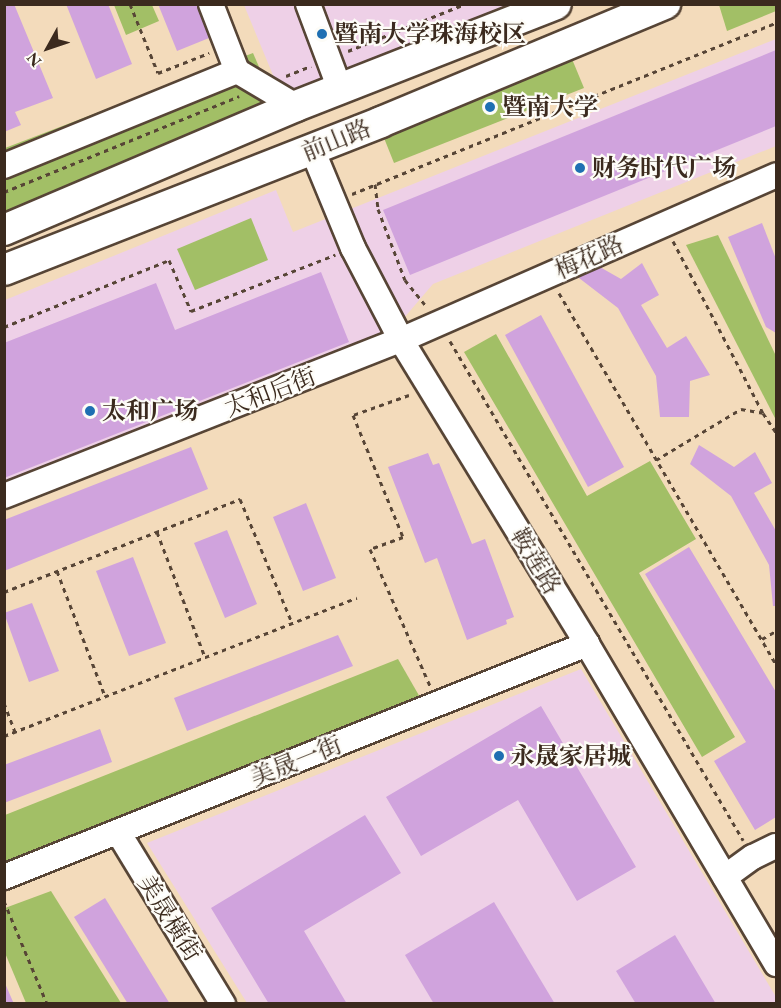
<!DOCTYPE html>
<html>
<head>
<meta charset="utf-8">
<style>
	body { margin:0 }
	#map { position:relative; width:781px; height:1008px; overflow:hidden; background:#f3dbbb; font-family:"EB Garamond","Noto Serif SC",serif }
	div>[style] { position:absolute }
	.built>* { inset:0; background:#eed0e7 }
	.green>* { inset:0; background:#a2bf66 }
	.building>* { inset:0; background:#d0a3dd }
	.path>* { height:3px; margin-top:-1.5px; transform-origin:0; background:repeating-linear-gradient(90deg,#574536 0 4.5px,transparent 0 9px) }
	.roads { filter:drop-shadow(2px 0 #574536) drop-shadow(-2px 0 #574536) drop-shadow(0 2px #574536) drop-shadow(0 -2px #574536) }
	.minor>* { height:24px; margin:-12px; padding:0 12px; transform-origin:12px; border-radius:12px; background:#fff }
	.major>* { height:30px; margin:-15px; padding:0 15px; transform-origin:15px; border-radius:15px; background:#fff }
	.dots>* { width:16px; height:16px; translate:-50% -50%; box-sizing:border-box; border:3px solid #fdfcf7; border-radius:50% }
	span { translate:-50% -50%; white-space:nowrap; text-align:center; line-height:1.15; -webkit-text-stroke:4.5px #fdfcf7; paint-order:stroke }
	.poi-label { font-size:24px; color:#3b2a1e; font-weight:700 }
	.left { translate:0 -50%; text-align:left }
	.street-label { font-size:24px; color:#3b2a1e }
	.frame { position:absolute; inset:0; border:6px solid #3b2a1e; pointer-events:none }
	.north { position:absolute; left:18px; top:18px; width:60px; height:60px; -webkit-text-stroke:4px #fdfcf7; paint-order:stroke; rotate:230deg; font-size:16px; font-weight:700; line-height:24px; text-align:center; color:#3b2a1e }
	.north::after { content:''; display:block; margin:auto; width:21px; height:27px; background:#3b2a1e; clip-path:polygon(50% 0,100% 100%,50% 72%,0 100%) }
</style>
</head>
<body>
<div id="map">
	<div class="built">
		<i style="clip-path:polygon(244px 5px,555px 5px,287px 109px)"></i>
		<i style="clip-path:polygon(776px 39px,776px 146px,433px 284px,386px 339px,5px 486px,5px 300px,276px 190px,293px 232px)"></i>
		<i style="clip-path:polygon(581px 669px,776px 997px,776px 1003px,247px 1003px,147px 843px)"></i>
	</div>
	<div class="green">
		<i style="clip-path:polygon(114px 5px,152px 5px,159px 21px,126px 35px)"></i>
		<i style="clip-path:polygon(719px 5px,776px 5px,776px 11px,727px 31px)"></i>
		<i style="clip-path:polygon(253px 53px,277px 109px,5px 224px,5px 148px)"></i>
		<i style="clip-path:polygon(572px 59px,584px 88px,394px 163px,382px 133px)"></i>
		<i style="clip-path:polygon(251px 218px,268px 260px,195px 290px,177px 249px)"></i>
		<i style="clip-path:polygon(718px 235px,776px 356px,776px 420px,686px 245px)"></i>
		<i style="clip-path:polygon(496px 334px,587px 496px,650px 461px,696px 539px,639px 573px,735px 737px,702px 757px,464px 352px)"></i>
		<i style="clip-path:polygon(398px 659px,421px 699px,5px 865px,5px 815px)"></i>
		<i style="clip-path:polygon(51px 891px,121px 1003px,26px 1003px,5px 953px,5px 908px)"></i>
	</div>
	<div class="building">
		<i style="clip-path:polygon(4px 4px,14px 4px,53px 98px,15px 112px,21px 125px,4px 132px)"></i>
		<i style="clip-path:polygon(66px 4px,108px 4px,132px 64px,96px 79px)"></i>
		<i style="clip-path:polygon(158px 4px,201px 4px,214px 36px,177px 51px)"></i>
		<i style="clip-path:polygon(776px 50px,776px 126px,410px 275px,383px 210px)"></i>
		<i style="clip-path:polygon(762px 223px,776px 259px,776px 333px,766px 327px,728px 237px)"></i>
		<i style="clip-path:polygon(591px 262px,621px 279px,642px 263px,659px 295px,641px 305px,667px 348px,686px 336px,710px 375px,690px 381px,689px 417px,660px 417px,656px 376px,618px 308px,579px 278px)"></i>
		<i style="clip-path:polygon(321px 272px,349px 342px,4px 478px,4px 343px,156px 283px,175px 330px)"></i>
		<i style="clip-path:polygon(541px 315px,624px 467px,588px 487px,505px 335px)"></i>
		<i style="clip-path:polygon(699px 445px,734px 467px,755px 452px,772px 483px,754px 493px,776px 531px,776px 606px,773px 606px,769px 565px,731px 496px,690px 464px)"></i>
		<i style="clip-path:polygon(191px 447px,208px 489px,4px 571px,4px 520px)"></i>
		<i style="clip-path:polygon(428px 453px,433px 465px,439px 463px,472px 544px,485px 539px,514px 617px,506px 620px,507px 624px,467px 640px,437px 558px,425px 563px,388px 467px)"></i>
		<i style="clip-path:polygon(306px 503px,336px 578px,303px 591px,273px 517px)"></i>
		<i style="clip-path:polygon(227px 530px,257px 604px,225px 618px,194px 543px)"></i>
		<i style="clip-path:polygon(689px 547px,776px 692px,776px 817px,755px 830px,714px 761px,746px 742px,645px 574px)"></i>
		<i style="clip-path:polygon(133px 557px,166px 643px,129px 656px,96px 571px)"></i>
		<i style="clip-path:polygon(32px 603px,59px 671px,29px 682px,4px 613px)"></i>
		<i style="clip-path:polygon(338px 635px,353px 666px,187px 731px,174px 698px)"></i>
		<i style="clip-path:polygon(541px 706px,636px 867px,577px 901px,518px 800px,421px 856px,386px 797px)"></i>
		<i style="clip-path:polygon(100px 729px,112px 762px,4px 803px,4px 765px)"></i>
		<i style="clip-path:polygon(365px 815px,401px 873px,304px 931px,347px 1004px,269px 1004px,211px 908px)"></i>
		<i style="clip-path:polygon(105px 898px,170px 1004px,128px 1004px,74px 917px)"></i>
		<i style="clip-path:polygon(494px 902px,555px 1004px,434px 1004px,405px 955px)"></i>
		<i style="clip-path:polygon(675px 935px,716px 1004px,636px 1004px,616px 971px)"></i>
		<i style="clip-path:polygon(4px 981px,14px 1004px,4px 1004px)"></i>
	</div>
	<div class="path">
		<i style="left:130px;top:4px;width:74px;rotate:67.9deg"></i>
		<i style="left:158px;top:73px;width:55px;rotate:-21.4deg"></i>
		<i style="left:348px;top:51px;width:126px;rotate:-21.9deg"></i>
		<i style="left:286px;top:76px;width:27px;rotate:-22deg"></i>
		<i style="left:375px;top:184px;width:25px;rotate:83deg"></i>
		<i style="left:378px;top:209px;width:76px;rotate:69.2deg"></i>
		<i style="left:405px;top:280px;width:33px;rotate:51deg"></i>
		<i style="left:4px;top:192px;width:254px;rotate:-22.2deg"></i>
		<i style="left:352px;top:194px;width:457px;rotate:-22deg"></i>
		<i style="left:673px;top:241px;width:194px;rotate:62.4deg"></i>
		<i style="left:763px;top:413px;width:23px;rotate:56deg"></i>
		<i style="left:559px;top:293px;width:430px;rotate:59.7deg"></i>
		<i style="left:4px;top:327px;width:178px;rotate:-22.1deg"></i>
		<i style="left:169px;top:260px;width:56px;rotate:66.7deg"></i>
		<i style="left:191px;top:311px;width:155px;rotate:-21.3deg"></i>
		<i style="left:450px;top:341px;width:579px;rotate:59.58deg"></i>
		<i style="left:409px;top:395px;width:59px;rotate:160.3deg"></i>
		<i style="left:353px;top:415px;width:132px;rotate:67.7deg"></i>
		<i style="left:403px;top:537px;width:35px;rotate:160deg"></i>
		<i style="left:370px;top:549px;width:150px;rotate:66.3deg"></i>
		<i style="left:656px;top:460px;width:99px;rotate:-31deg"></i>
		<i style="left:741px;top:409px;width:22px;rotate:10deg"></i>
		<i style="left:157px;top:532px;width:134px;rotate:69deg"></i>
		<i style="left:57px;top:571px;width:134px;rotate:69deg"></i>
		<i style="left:4px;top:592px;width:254px;rotate:-21.5deg"></i>
		<i style="left:240px;top:499px;width:134px;rotate:67.2deg"></i>
		<i style="left:762px;top:639px;width:16px;rotate:-30deg"></i>
		<i style="left:4px;top:703px;width:31px;rotate:69deg"></i>
		<i style="left:4px;top:736px;width:379px;rotate:-21.4deg"></i>
		<i style="left:4px;top:901px;width:112px;rotate:67.3deg"></i>
	</div>
	<div class="roads">
		<div class="minor">
			<i style="left:211px;top:4px;width:72px;rotate:68.8deg"></i>
			<i style="left:308px;top:4px;width:91px;rotate:69.4deg"></i>
			<i style="left:312px;top:149px;width:107px;rotate:67.5deg"></i>
			<i style="left:353px;top:248px;width:104px;rotate:62.4deg"></i>
			<i style="left:401px;top:340px;width:356px;rotate:58.5deg"></i>
			<i style="left:587px;top:644px;width:372px;rotate:59.4deg"></i>
			<i style="left:4px;top:166px;width:252px;rotate:-22.2deg"></i>
			<i style="left:237px;top:71px;width:69px;rotate:30.7deg"></i>
			<i style="left:4px;top:496px;width:427px;rotate:-21.5deg"></i>
			<i style="left:401px;top:340px;width:410px;rotate:-23.7deg"></i>
			<i style="left:118px;top:832px;width:202px;rotate:58.6deg"></i>
			<i style="left:4px;top:877px;width:628px;rotate:-21.78deg"></i>
			<i style="left:725px;top:877px;width:34px;rotate:-36deg"></i>
			<i style="left:753px;top:857px;width:25px;rotate:-26deg"></i>
		</div>
		<div class="major">
			<i style="left:4px;top:230px;width:317px;rotate:-23deg"></i>
			<i style="left:296px;top:106px;width:279px;rotate:-21.4deg"></i>
			<i style="left:4px;top:270px;width:405px;rotate:-21.4deg"></i>
			<i style="left:381px;top:122px;width:308px;rotate:-22.6deg"></i>
		</div>
	</div>
	<div class="dots">
		<i style="left:322px;top:34px;background:#1f6fb2"></i>
		<i style="left:490px;top:107px;background:#1f6fb2"></i>
		<i style="left:580px;top:168px;background:#1f6fb2"></i>
		<i style="left:90px;top:411px;background:#1f6fb2"></i>
		<i style="left:499px;top:756px;background:#1f6fb2"></i>
	</div>
	<div class="poi-label">
		<span class="left" style="left:334px;top:34px">暨南大学珠海校区</span>
		<span class="left" style="left:502px;top:107px">暨南大学</span>
		<span class="left" style="left:592px;top:168px">财务时代广场</span>
		<span class="left" style="left:102px;top:411px">太和广场</span>
		<span class="left" style="left:511px;top:756px">永晟家居城</span>
	</div>
	<div class="street-label">
		<span style="left:336px;top:140px;rotate:-22deg">前山路</span>
		<span style="left:589px;top:257px;rotate:-24deg">梅花路</span>
		<span style="left:270px;top:392px;rotate:-21deg">太和后街</span>
		<span style="left:536px;top:561px;rotate:59deg">鞍莲路</span>
		<span style="left:296px;top:761px;rotate:-22deg">美晟一街</span>
		<span style="left:170px;top:918px;rotate:58deg">美晟橫街</span>
	</div>
	<div class="frame"></div>
	<div class="north">N</div>
</div>
</body>
</html>
